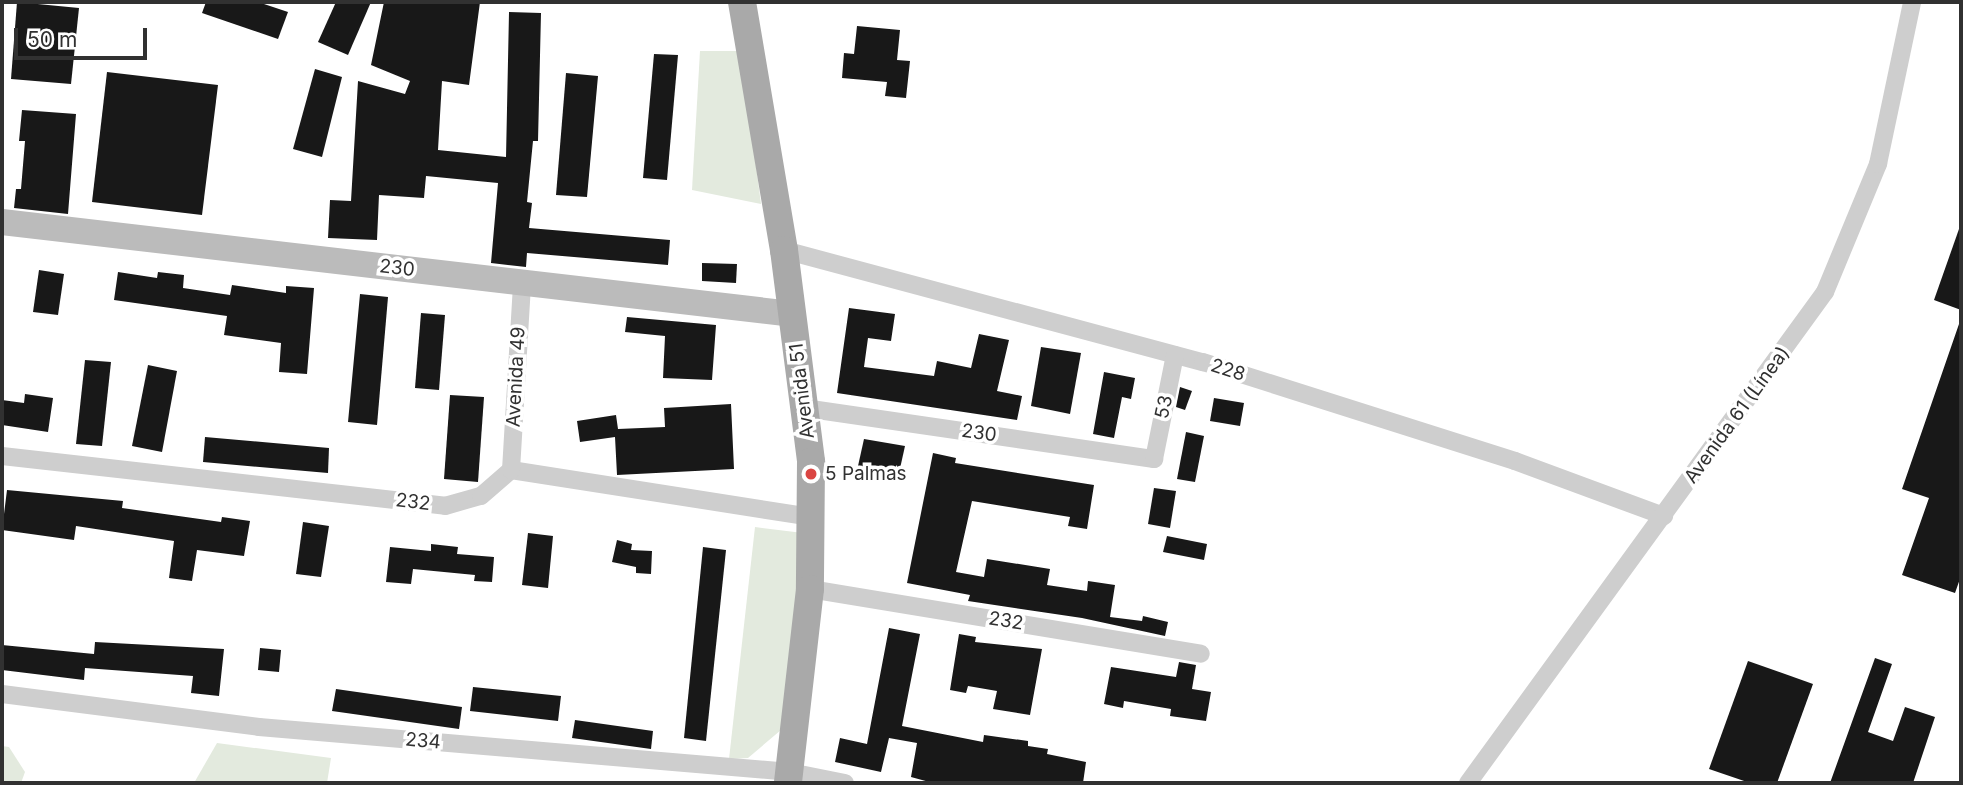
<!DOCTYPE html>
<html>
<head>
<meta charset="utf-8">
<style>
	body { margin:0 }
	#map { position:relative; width:1963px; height:785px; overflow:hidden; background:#fff; font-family:Inter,sans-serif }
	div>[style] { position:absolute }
	.green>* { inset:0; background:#e3eade }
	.building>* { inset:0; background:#181818 }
	.street>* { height:18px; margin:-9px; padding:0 9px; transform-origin:9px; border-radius:9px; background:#cecece }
	.secondary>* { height:26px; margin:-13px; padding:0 13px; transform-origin:13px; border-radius:13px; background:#bbb }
	.primary>* { height:28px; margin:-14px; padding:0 14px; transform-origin:14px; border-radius:14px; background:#a9a9a9 }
	.dots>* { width:19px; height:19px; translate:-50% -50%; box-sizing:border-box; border:4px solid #fff; border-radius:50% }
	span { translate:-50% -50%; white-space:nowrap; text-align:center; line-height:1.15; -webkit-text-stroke:7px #fff; paint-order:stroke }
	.street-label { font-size:19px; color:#313131 }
	.poi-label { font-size:19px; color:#313131 }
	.left { translate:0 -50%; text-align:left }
	.frame { position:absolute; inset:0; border:4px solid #313131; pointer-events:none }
	.scale { position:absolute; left:14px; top:28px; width:133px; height:32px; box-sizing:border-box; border:4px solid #313131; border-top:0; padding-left:9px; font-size:21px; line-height:24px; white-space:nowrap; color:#313131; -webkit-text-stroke:5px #fff; paint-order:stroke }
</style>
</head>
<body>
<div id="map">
	<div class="green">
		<i style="clip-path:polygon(700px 51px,741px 51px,761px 204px,692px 190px)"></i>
		<i style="clip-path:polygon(755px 527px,803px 533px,781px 730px,748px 758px,729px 759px)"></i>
		<i style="clip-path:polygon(217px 743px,331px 758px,327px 783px,194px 783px)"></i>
		<i style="clip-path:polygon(2px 746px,9px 747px,25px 772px,21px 783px,2px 783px)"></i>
	</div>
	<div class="building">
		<i style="clip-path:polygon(17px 2px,79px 8px,71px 84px,11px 79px)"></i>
		<i style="clip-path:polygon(206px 2px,258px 2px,288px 12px,278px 39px,202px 13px)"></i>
		<i style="clip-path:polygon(336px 2px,371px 2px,348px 55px,318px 42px)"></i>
		<i style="clip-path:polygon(384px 2px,480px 2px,469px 85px,442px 81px,438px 150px,506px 157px,509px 12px,541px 13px,538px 141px,533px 141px,527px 202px,532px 203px,529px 228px,670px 240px,668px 265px,527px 253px,526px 267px,491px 263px,498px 183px,426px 176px,424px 198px,379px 195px,377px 240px,328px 238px,330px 200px,351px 201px,358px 81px,405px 94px,410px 81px,371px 65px)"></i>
		<i style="clip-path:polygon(857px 26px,900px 30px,897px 60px,910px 61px,906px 98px,885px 96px,887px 82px,842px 78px,844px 53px,854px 54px)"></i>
		<i style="clip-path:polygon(654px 54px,678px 55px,667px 180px,643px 178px)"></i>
		<i style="clip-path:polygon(315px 69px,342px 77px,322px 157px,293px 149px)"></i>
		<i style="clip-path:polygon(107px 72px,218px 85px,202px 215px,92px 202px)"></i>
		<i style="clip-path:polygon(566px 73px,598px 76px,587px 197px,556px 195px)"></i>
		<i style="clip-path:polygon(22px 110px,76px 114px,68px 214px,14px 208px,16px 189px,21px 189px,25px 141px,19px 141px)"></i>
		<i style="clip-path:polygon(1959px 229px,1961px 229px,1961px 310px,1934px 300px)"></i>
		<i style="clip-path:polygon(702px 263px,737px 264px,736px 283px,702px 281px)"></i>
		<i style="clip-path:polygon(39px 270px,64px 274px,58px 315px,33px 312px)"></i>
		<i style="clip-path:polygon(118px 272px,157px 278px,158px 272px,184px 275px,183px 288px,230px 295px,232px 285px,286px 293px,286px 286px,314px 288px,307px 374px,279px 372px,281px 343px,224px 335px,227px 316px,114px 300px)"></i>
		<i style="clip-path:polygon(360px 294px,388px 297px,377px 425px,348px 422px)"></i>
		<i style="clip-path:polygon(849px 308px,895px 314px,891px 341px,868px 338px,864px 367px,934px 376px,937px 361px,971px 368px,979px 334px,1009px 340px,997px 391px,1022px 396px,1017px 420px,837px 393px)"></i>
		<i style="clip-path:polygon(421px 313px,445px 315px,439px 390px,415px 388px)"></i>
		<i style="clip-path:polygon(627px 317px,716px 325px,712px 380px,663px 378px,665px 336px,625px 332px)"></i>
		<i style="clip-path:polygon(1959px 324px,1961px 576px,1955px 593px,1902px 575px,1929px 498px,1902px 489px)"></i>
		<i style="clip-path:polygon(1041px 347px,1081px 353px,1070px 414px,1031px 406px)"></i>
		<i style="clip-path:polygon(85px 360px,111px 362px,102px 446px,76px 444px)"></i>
		<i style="clip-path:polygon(148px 365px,177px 371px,162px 452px,132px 446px)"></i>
		<i style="clip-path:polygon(1104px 372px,1135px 378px,1131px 399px,1122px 397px,1114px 438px,1093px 434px)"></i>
		<i style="clip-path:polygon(1180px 387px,1192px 391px,1185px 410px,1176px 407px)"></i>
		<i style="clip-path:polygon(25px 394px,53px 398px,48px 432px,2px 425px,2px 400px,24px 403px)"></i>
		<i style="clip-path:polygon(450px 395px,484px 397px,478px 482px,444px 479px)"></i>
		<i style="clip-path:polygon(1214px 398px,1244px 403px,1240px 426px,1210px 421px)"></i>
		<i style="clip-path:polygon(731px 404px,734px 469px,617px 475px,615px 437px,580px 442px,577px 421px,616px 415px,618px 429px,665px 427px,664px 408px)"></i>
		<i style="clip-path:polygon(1186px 432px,1204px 436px,1195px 482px,1177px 479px)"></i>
		<i style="clip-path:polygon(205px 437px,329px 448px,328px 473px,203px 462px)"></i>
		<i style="clip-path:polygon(864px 439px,905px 446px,897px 482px,856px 475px)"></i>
		<i style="clip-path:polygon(933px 453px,956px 458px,955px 463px,1094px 485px,1087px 529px,1068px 526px,1070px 517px,972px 501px,956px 572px,984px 577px,987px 559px,1050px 569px,1047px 585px,1087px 591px,1088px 581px,1115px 585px,1110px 617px,1142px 621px,1143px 616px,1168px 622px,1165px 636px,1082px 618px,968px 601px,970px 595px,907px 583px)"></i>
		<i style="clip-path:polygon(1154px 488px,1176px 491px,1170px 528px,1148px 524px)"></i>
		<i style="clip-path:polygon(7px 490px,123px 501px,122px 508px,221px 522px,222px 517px,250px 521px,244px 556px,197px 550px,192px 581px,169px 578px,174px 541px,76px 526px,74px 540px,2px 530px)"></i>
		<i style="clip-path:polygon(303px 522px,329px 526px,321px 577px,296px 574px)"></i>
		<i style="clip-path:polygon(528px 533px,553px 536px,548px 588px,522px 585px)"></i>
		<i style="clip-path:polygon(1167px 536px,1207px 544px,1204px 560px,1163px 552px)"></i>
		<i style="clip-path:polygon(617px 540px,632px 544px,631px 550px,652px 551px,651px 574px,636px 573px,636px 567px,612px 562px)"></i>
		<i style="clip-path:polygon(431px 544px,458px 547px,457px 554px,494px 557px,492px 582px,474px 581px,475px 575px,413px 569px,411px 584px,386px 582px,390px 547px,431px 551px)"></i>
		<i style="clip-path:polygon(703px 547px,726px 550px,706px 741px,684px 738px)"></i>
		<i style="clip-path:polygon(889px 628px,920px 634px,902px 726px,983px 742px,984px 735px,1028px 741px,1028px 746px,1048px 749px,1047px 754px,1086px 762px,1083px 783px,933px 783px,911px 777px,917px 743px,889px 738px,881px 772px,835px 762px,840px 738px,867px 744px)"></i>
		<i style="clip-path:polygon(959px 634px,976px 637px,975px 642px,1042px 649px,1030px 715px,993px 709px,997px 691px,968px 686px,966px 693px,950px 690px)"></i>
		<i style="clip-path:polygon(95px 642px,224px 649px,219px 696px,191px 693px,193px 676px,85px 668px,84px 680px,2px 670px,2px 645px,94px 654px)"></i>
		<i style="clip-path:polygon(260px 648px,281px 650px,279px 672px,258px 670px)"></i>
		<i style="clip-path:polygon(1875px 658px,1892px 664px,1868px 732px,1893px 741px,1905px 707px,1935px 717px,1913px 783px,1830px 783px)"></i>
		<i style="clip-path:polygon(1748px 661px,1813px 684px,1777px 783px,1750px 783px,1709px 769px)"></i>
		<i style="clip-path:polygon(1179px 662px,1196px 665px,1192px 689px,1211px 692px,1206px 721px,1170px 716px,1171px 709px,1124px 701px,1123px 708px,1104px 704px,1111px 667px,1176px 677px)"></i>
		<i style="clip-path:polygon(473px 687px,561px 696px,558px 721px,470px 711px)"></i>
		<i style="clip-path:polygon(336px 689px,462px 707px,459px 729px,332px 711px)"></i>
		<i style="clip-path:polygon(575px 720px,653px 731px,651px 749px,572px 738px)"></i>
	</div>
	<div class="street">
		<i style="left:784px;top:250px;width:434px;rotate:15deg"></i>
		<i style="left:1203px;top:362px;width:327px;rotate:17.6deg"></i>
		<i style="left:1515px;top:461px;width:159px;rotate:20.3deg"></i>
		<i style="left:804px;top:408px;width:354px;rotate:8.3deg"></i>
		<i style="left:1154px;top:459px;width:106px;rotate:-78.6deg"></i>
		<i style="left:2px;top:456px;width:446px;rotate:6.4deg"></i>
		<i style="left:445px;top:506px;width:37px;rotate:-16deg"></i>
		<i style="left:481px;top:496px;width:40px;rotate:-41deg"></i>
		<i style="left:511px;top:470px;width:305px;rotate:8.9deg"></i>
		<i style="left:511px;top:470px;width:187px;rotate:-86.6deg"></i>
		<i style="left:810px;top:589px;width:396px;rotate:9.4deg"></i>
		<i style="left:2px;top:694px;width:259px;rotate:7.3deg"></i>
		<i style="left:259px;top:727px;width:533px;rotate:4.84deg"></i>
		<i style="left:790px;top:772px;width:56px;rotate:11.3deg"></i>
		<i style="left:1468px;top:783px;width:607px;rotate:-53.98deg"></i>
		<i style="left:1825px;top:292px;width:139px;rotate:-67.5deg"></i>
		<i style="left:1878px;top:164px;width:166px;rotate:-78.1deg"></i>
	</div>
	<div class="secondary">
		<i style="left:2px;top:222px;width:795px;rotate:6.64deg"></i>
	</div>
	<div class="primary">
		<i style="left:742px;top:2px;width:252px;rotate:80.4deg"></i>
		<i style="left:784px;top:250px;width:214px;rotate:82.7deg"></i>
		<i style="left:811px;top:462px;width:127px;rotate:90.5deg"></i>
		<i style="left:810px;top:589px;width:195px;rotate:96.5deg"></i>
	</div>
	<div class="dots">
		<i style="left:811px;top:474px;background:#da4542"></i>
	</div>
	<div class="street-label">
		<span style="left:397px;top:268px;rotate:7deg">230</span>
		<span style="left:1228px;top:370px;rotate:18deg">228</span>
		<span style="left:516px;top:377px;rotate:-87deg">Avenida 49</span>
		<span style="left:802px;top:391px;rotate:-97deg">Avenida 51</span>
		<span style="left:1164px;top:407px;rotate:-78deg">53</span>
		<span style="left:1737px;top:415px;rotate:-54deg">Avenida 61 (Línea)</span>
		<span style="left:979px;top:433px;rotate:8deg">230</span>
		<span style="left:413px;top:502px;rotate:7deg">232</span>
		<span style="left:1006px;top:621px;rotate:9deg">232</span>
		<span style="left:423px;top:741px;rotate:5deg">234</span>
	</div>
	<div class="poi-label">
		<span class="left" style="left:825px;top:474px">5 Palmas</span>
	</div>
	<div class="frame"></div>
	<div class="scale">50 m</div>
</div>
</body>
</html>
